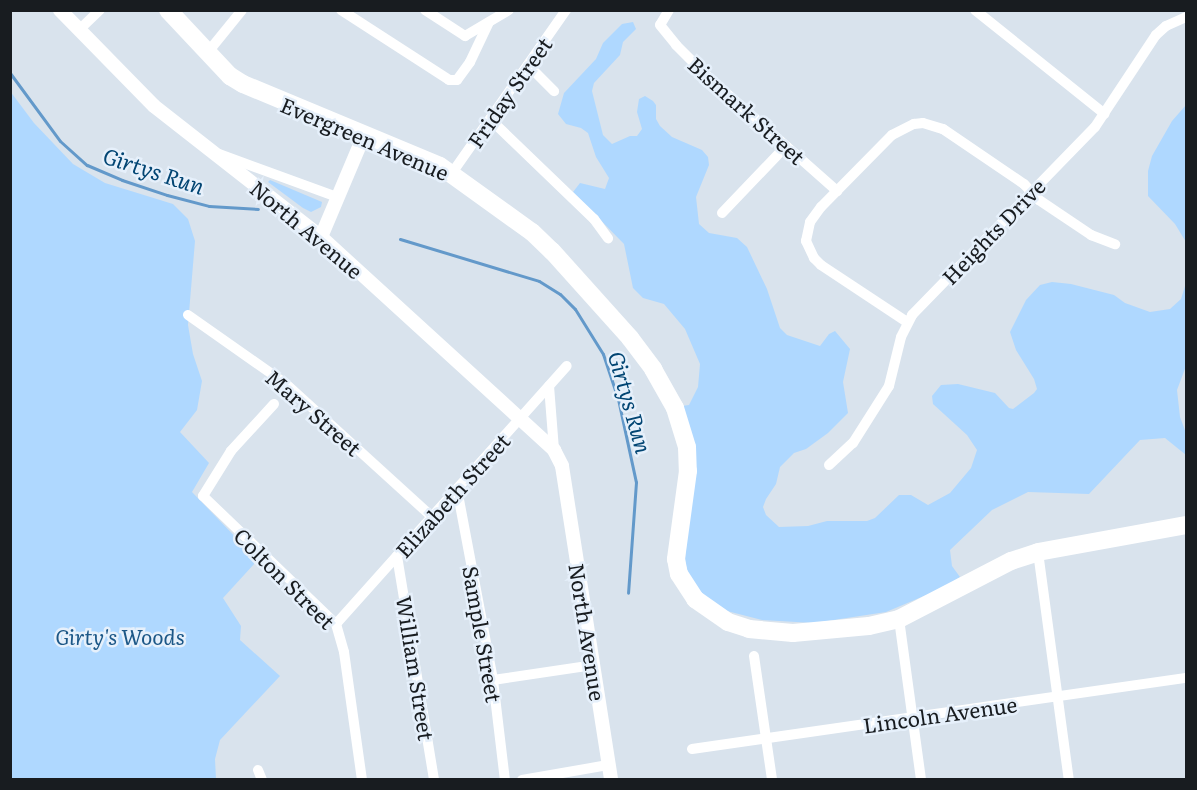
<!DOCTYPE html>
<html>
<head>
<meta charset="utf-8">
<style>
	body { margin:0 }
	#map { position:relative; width:1197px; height:790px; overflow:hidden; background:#d9e3ed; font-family:Literata,serif }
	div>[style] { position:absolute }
	.green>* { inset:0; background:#afd8ff }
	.stream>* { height:3px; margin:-1.5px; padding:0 1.5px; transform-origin:1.5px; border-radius:1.5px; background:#6399ca }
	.minor>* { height:10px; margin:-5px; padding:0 5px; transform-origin:5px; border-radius:5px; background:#fff }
	.tertiary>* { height:14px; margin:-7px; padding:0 7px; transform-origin:7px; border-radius:7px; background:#fff }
	.primary>* { height:18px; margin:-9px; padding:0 9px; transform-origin:9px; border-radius:9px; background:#fff }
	span { translate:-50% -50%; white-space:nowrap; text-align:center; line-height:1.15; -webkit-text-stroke:5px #e6f0fb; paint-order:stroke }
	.street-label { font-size:21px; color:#181c20 }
	.park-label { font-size:21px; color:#1c5787; font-style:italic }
	.water-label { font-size:22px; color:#024573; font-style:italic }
	.frame { position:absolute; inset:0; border:12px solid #181c20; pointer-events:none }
</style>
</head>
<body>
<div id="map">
	<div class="green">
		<i style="clip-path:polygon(633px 22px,636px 29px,623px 42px,620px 55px,594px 83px,592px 91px,603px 135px,612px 144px,630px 136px,637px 136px,642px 129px,637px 112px,639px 99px,645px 96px,653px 101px,656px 105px,656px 119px,660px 126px,672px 137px,702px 150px,708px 157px,709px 165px,696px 197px,699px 224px,709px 233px,737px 238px,747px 247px,767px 289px,780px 328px,787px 335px,820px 346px,829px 334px,835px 331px,850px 349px,843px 382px,848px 413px,828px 433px,806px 449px,794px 453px,780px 467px,776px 484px,766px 499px,763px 507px,766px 515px,779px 527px,808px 526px,827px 521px,867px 521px,875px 518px,899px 495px,911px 495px,928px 505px,950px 493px,971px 468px,977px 450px,967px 435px,933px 404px,932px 396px,941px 385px,958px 384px,995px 393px,1009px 408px,1013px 409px,1034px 393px,1037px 389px,1034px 379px,1016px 350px,1010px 332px,1026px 300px,1040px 285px,1052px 282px,1071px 284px,1114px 295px,1125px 303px,1150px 312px,1170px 309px,1181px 299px,1186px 283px,1186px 366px,1177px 390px,1180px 417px,1186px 433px,1186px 455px,1165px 438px,1140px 440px,1089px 494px,1028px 492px,992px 510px,950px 550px,952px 566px,960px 577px,943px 588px,886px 612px,814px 623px,762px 620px,727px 611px,698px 591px,688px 576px,685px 560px,695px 453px,682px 406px,689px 405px,698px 387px,700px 364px,685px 329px,664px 304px,643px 298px,633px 288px,624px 244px,573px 192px,580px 183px,605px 189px,609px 178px,596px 157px,588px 133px,581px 128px,566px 124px,558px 114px,564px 93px,596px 59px,603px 43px,622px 24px)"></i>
		<i style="clip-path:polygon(10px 91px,34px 123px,73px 164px,105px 183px,173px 204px,188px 219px,195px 241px,188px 325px,193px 354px,202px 381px,197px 410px,180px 432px,209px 463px,192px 492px,247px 549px,244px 553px,255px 563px,223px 598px,241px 626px,240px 640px,280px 676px,220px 740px,215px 759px,216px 779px,11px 779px)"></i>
		<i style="clip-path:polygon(1186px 105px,1186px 242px,1175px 224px,1148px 196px,1148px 171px,1152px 156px,1172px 121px)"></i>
		<i style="clip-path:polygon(270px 180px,322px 202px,321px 207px,311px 212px,303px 208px,268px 182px)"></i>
	</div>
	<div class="stream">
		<i style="left:10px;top:73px;width:84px;rotate:53.7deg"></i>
		<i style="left:60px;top:141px;width:36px;rotate:42deg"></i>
		<i style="left:87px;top:165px;width:38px;rotate:23deg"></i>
		<i style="left:122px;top:180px;width:47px;rotate:18.4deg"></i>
		<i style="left:167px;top:195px;width:43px;rotate:14.7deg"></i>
		<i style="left:209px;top:206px;width:49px;rotate:3.5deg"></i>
		<i style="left:400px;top:239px;width:145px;rotate:16.8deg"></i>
		<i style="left:539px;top:281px;width:25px;rotate:32deg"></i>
		<i style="left:560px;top:294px;width:21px;rotate:45deg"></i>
		<i style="left:575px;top:309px;width:53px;rotate:58.1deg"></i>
		<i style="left:603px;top:354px;width:47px;rotate:71.6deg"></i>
		<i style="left:618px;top:399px;width:85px;rotate:77.8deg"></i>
		<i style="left:636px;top:482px;width:111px;rotate:94.1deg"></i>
	</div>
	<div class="minor">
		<i style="left:341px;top:10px;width:129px;rotate:32.9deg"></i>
		<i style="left:449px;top:80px;width:8px"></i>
		<i style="left:457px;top:80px;width:22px;rotate:-54deg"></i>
		<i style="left:470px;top:62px;width:44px;rotate:-64.6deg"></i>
		<i style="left:425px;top:10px;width:48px;rotate:33deg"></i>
		<i style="left:465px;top:36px;width:51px;rotate:-30.6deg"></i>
		<i style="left:669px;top:10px;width:17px;rotate:121deg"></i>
		<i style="left:660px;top:25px;width:26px;rotate:51deg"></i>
		<i style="left:676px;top:45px;width:44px;rotate:45deg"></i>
		<i style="left:707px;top:76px;width:174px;rotate:41.5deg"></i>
		<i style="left:975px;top:10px;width:166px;rotate:38.7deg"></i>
		<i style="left:79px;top:30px;width:29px;rotate:-44deg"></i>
		<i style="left:208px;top:52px;width:54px;rotate:-51deg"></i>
		<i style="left:528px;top:65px;width:37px;rotate:45deg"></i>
		<i style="left:490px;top:119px;width:144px;rotate:43.9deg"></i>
		<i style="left:594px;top:219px;width:24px;rotate:54deg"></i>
		<i style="left:219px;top:154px;width:126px;rotate:20deg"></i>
		<i style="left:452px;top:173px;width:199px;rotate:-55deg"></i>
		<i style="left:722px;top:213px;width:93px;rotate:-46.3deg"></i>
		<i style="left:188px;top:315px;width:120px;rotate:35.1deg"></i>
		<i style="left:286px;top:384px;width:197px;rotate:42.3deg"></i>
		<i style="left:907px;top:322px;width:103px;rotate:-146.5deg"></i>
		<i style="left:821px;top:265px;width:10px;rotate:-135deg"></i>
		<i style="left:814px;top:258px;width:19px;rotate:-115deg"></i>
		<i style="left:806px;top:241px;width:19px;rotate:-78deg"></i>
		<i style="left:810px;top:222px;width:19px;rotate:-54deg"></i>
		<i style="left:821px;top:207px;width:101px;rotate:-45.4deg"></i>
		<i style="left:892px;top:135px;width:25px;rotate:-27deg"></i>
		<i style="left:914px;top:124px;width:9px;rotate:-6deg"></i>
		<i style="left:923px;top:123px;width:21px;rotate:17deg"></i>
		<i style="left:943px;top:129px;width:98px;rotate:34.2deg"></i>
		<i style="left:1024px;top:184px;width:22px;rotate:47deg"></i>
		<i style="left:1039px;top:200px;width:63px;rotate:33.9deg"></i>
		<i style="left:1091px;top:235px;width:26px;rotate:21deg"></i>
		<i style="left:549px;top:386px;width:64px;rotate:85.5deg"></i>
		<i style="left:274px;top:404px;width:64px;rotate:132.5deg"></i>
		<i style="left:231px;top:451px;width:53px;rotate:121.9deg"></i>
		<i style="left:203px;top:496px;width:185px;rotate:43.9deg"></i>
		<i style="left:336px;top:624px;width:29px;rotate:74deg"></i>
		<i style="left:344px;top:652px;width:129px;rotate:82deg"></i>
		<i style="left:829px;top:465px;width:33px;rotate:-43deg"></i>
		<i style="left:853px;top:443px;width:67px;rotate:-57.7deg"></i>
		<i style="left:889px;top:386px;width:50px;rotate:-76.2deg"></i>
		<i style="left:901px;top:337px;width:25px;rotate:-63deg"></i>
		<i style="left:912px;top:315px;width:262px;rotate:-45.8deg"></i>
		<i style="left:1095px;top:127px;width:110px;rotate:-56.5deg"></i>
		<i style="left:1156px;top:35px;width:13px;rotate:-42deg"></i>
		<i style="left:1166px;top:26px;width:22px;rotate:-24deg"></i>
		<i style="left:457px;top:489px;width:194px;rotate:79.3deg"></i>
		<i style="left:493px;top:680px;width:101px;rotate:83.2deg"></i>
		<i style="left:1038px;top:552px;width:230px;rotate:82.3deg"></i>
		<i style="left:397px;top:556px;width:227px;rotate:80.6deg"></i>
		<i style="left:899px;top:619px;width:162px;rotate:82.2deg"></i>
		<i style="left:336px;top:624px;width:346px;rotate:-48.2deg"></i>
		<i style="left:754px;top:656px;width:125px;rotate:81.7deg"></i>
		<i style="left:493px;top:680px;width:101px;rotate:-8.5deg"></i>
		<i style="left:692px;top:749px;width:499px;rotate:-8.2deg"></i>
		<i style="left:258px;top:770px;width:11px;rotate:68deg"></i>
		<i style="left:522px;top:780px;width:87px;rotate:-9.9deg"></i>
	</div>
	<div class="tertiary">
		<i style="left:60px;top:10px;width:134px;rotate:45.6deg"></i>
		<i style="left:154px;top:106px;width:212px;rotate:38.1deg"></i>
		<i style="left:321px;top:237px;width:316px;rotate:42.4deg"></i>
		<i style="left:554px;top:450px;width:18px;rotate:63deg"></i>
		<i style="left:562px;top:466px;width:318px;rotate:81.1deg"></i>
		<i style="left:321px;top:237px;width:111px;rotate:-67.1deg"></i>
	</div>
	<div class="primary">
		<i style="left:168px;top:10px;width:91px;rotate:46.8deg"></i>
		<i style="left:230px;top:76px;width:15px;rotate:32deg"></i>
		<i style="left:243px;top:84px;width:213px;rotate:22.6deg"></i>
		<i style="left:440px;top:166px;width:113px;rotate:35.7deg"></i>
		<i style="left:532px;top:232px;width:28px;rotate:44deg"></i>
		<i style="left:552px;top:251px;width:117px;rotate:48.1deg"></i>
		<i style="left:630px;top:338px;width:39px;rotate:53deg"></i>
		<i style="left:653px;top:369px;width:45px;rotate:60.6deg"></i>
		<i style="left:675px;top:408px;width:41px;rotate:72.9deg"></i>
		<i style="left:687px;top:447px;width:24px;rotate:88deg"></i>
		<i style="left:688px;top:471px;width:89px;rotate:97.8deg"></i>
		<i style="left:676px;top:559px;width:15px;rotate:79deg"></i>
		<i style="left:679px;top:574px;width:30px;rotate:57deg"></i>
		<i style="left:695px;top:599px;width:40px;rotate:34.9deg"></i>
		<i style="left:728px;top:622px;width:22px;rotate:18deg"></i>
		<i style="left:749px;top:629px;width:44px;rotate:5.2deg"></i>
		<i style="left:793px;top:633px;width:76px;rotate:-5.3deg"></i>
		<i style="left:869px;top:626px;width:31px;rotate:-13deg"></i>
		<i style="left:899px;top:619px;width:126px;rotate:-27.4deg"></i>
		<i style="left:1011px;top:561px;width:28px;rotate:-18deg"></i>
		<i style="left:1038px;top:552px;width:150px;rotate:-10.3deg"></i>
	</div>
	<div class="street-label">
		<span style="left:509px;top:92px;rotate:-55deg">Friday Street</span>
		<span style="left:747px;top:110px;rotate:42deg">Bismark Street</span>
		<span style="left:365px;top:138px;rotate:23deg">Evergreen Avenue</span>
		<span style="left:307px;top:229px;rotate:40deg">North Avenue</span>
		<span style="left:993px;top:231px;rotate:-46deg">Heights Drive</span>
		<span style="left:314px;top:412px;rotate:41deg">Mary Street</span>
		<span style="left:452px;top:495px;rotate:-48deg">Elizabeth Street</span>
		<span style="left:285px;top:578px;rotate:45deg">Colton Street</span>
		<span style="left:588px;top:632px;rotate:81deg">North Avenue</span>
		<span style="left:483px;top:634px;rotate:80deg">Sample Street</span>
		<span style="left:416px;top:668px;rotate:81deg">William Street</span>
		<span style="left:940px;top:714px;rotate:-8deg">Lincoln Avenue</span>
	</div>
	<div class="park-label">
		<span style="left:120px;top:636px">Girty's Woods</span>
	</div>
	<div class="water-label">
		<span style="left:154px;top:170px;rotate:18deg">Girtys Run</span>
		<span style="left:631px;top:402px;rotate:74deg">Girtys Run</span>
	</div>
	<div class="frame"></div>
</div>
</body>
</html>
